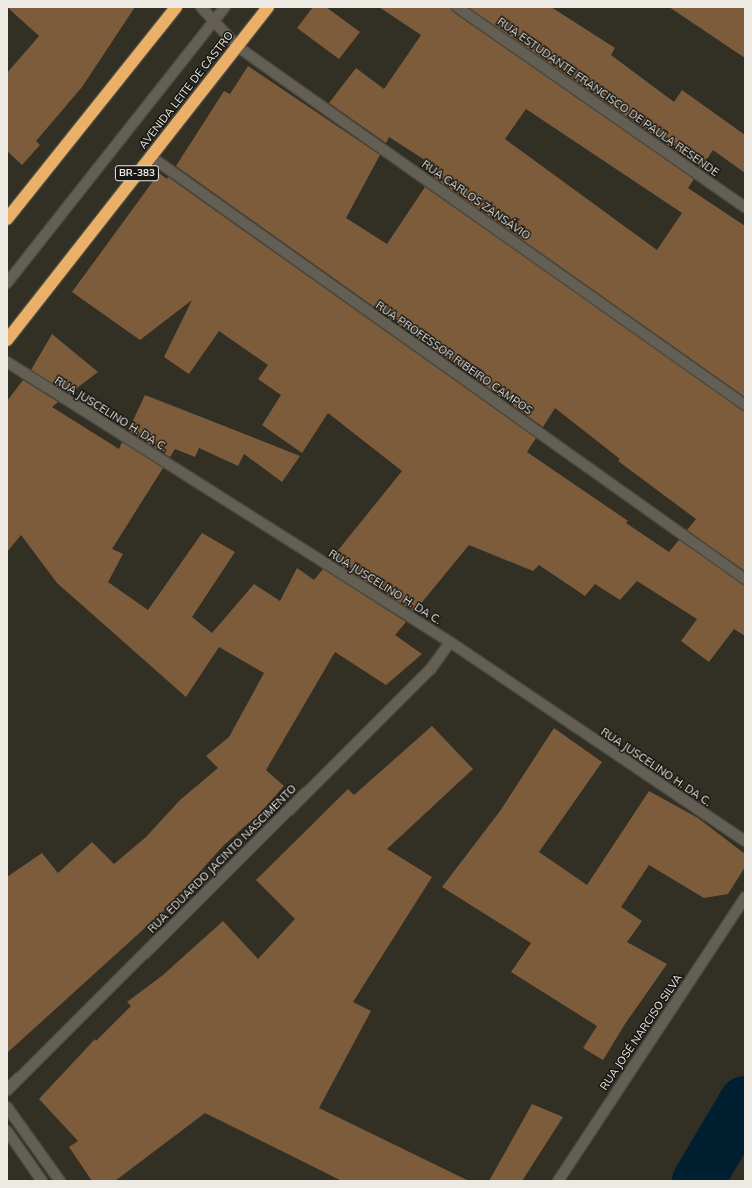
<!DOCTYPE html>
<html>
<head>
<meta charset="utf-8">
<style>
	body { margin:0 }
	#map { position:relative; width:752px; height:1188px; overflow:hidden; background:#322f25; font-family:Mulish,sans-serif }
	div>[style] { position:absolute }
	.river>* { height:52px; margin:-26px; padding:0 26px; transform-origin:26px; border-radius:26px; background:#001f30 }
	.building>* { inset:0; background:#7d5c3b }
	.roads { filter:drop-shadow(1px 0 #4c4a41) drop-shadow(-1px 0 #4c4a41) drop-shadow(0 1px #4c4a41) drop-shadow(0 -1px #4c4a41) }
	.street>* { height:10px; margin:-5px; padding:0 5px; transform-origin:5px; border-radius:5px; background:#635f54 }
	.highway>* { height:12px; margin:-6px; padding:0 6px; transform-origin:6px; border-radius:6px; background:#eab068 }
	span { translate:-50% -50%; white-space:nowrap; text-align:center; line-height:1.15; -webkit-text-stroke:3px #191713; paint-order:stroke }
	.shield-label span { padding:1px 3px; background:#191713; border:1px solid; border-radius:3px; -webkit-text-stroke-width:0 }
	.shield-label { font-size:10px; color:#eceae3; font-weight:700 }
	.street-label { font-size:11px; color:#eceae3 }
	.frame { position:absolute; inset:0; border:8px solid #eceae3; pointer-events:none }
</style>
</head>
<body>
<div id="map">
	<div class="river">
		<i style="left:698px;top:1181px;width:92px;rotate:-59.3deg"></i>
	</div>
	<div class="building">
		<i style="clip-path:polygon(7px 7px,135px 7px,82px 87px,36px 141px,40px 145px,22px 165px,7px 151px,7px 73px,39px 36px)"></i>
		<i style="clip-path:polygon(313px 7px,326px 7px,360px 32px,339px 59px,297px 28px)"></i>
		<i style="clip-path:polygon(evenodd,379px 7px,451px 7px,453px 12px,694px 179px,688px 188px,745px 226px,745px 397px,432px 176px,436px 167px,389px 137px,386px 143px,329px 103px,356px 68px,384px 89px,421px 35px,379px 7px,526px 109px,682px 213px,657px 250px,505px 139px,526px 109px)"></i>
		<i style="clip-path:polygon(468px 7px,551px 7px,615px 48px,611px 55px,674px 102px,682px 90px,745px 135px,745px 173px,713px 150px,701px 168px)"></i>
		<i style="clip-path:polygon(669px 7px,745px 7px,745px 58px)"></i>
		<i style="clip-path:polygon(248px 66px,380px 155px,346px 218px,387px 244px,425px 187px,745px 411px,745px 571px,687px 530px,696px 519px,618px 461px,620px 459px,555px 408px,543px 427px,176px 166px,224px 91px,230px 94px)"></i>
		<i style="clip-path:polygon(159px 173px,167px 179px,168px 177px,536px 438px,527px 452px,628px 521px,626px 523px,669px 552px,679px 540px,745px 585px,745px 636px,734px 629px,709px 662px,681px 641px,697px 619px,637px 581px,620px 600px,595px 584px,585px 596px,539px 565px,533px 571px,469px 545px,414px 612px,331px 559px,402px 471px,328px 413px,302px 453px,262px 425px,281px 395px,258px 379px,268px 365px,219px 331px,189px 374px,164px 357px,192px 300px,140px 340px,72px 292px)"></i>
		<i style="clip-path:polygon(52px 334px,98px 372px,69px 394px,31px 370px)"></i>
		<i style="clip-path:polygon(23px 380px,58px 402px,52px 407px,119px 449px,122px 442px,163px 468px,112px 549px,123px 554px,108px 582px,148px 610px,202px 533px,235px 552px,192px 617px,212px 633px,254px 584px,280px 601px,297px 568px,314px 580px,323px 569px,406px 622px,395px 635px,422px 654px,386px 685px,335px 652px,266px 770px,284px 786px,261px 812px,224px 845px,168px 907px,7px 1053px,7px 877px,42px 853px,58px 873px,92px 842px,114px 864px,146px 837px,180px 800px,218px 768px,206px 756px,229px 737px,264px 673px,219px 647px,186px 697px,57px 583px,21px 535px,7px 552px,7px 401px)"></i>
		<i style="clip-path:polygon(145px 395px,214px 422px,300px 456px,282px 482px,244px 454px,238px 466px,199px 448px,195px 457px,175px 449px,170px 457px,128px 431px)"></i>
		<i style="clip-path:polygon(432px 726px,473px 769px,387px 849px,432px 877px,353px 1002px,371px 1011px,319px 1108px,469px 1181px,342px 1181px,205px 1113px,115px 1181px,92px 1181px,69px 1147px,78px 1141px,39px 1099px,95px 1039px,96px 1041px,131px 1006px,127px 1002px,163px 975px,223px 921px,258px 959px,295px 919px,256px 880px,348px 789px,354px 795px)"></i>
		<i style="clip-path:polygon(554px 728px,602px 762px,539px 852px,587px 885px,649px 791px,698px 818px,745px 854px,745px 867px,728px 894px,704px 898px,649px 865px,621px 907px,642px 921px,627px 942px,667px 964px,625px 1024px,603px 1060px,583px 1048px,597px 1026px,511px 972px,531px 943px,442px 887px,500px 811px)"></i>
		<i style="clip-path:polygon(532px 1104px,563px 1117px,522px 1181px,489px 1181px)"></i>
	</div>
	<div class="roads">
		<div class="street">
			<i style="left:201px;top:7px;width:54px;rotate:47.2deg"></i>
			<i style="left:238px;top:47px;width:621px;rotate:35.23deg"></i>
			<i style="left:457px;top:7px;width:351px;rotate:34.8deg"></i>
			<i style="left:150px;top:156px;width:730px;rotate:35.41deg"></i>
			<i style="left:7px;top:283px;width:352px;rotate:-51.7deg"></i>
			<i style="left:7px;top:362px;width:524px;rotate:32.3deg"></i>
			<i style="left:450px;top:642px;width:356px;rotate:34deg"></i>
			<i style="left:7px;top:1090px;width:596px;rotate:-44.8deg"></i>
			<i style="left:430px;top:670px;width:34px;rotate:-54deg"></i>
			<i style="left:7px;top:1107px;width:91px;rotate:54.4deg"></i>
			<i style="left:7px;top:1131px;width:61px;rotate:55deg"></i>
			<i style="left:558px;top:1181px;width:340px;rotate:-56.6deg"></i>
		</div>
		<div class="highway">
			<i style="left:7px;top:219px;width:271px;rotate:-51.4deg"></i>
			<i style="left:7px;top:340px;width:423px;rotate:-51.9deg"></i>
		</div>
	</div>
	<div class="shield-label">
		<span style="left:137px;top:173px">BR-383</span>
	</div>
	<div class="street-label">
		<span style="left:186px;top:90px;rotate:-52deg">AVENIDA LEITE DE CASTRO</span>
		<span style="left:608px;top:97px;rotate:35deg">RUA ESTUDANTE FRANCISCO DE PAULA RESENDE</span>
		<span style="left:476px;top:200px;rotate:35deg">RUA CARLOS ZANSÁVIO</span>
		<span style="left:454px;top:358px;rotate:35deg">RUA PROFESSOR RIBEIRO CAMPOS</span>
		<span style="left:111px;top:414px;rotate:32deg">RUA JUSCELINO H. DA C.</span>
		<span style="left:385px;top:587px;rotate:32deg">RUA JUSCELINO H. DA C.</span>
		<span style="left:656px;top:767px;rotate:34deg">RUA JUSCELINO H. DA C.</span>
		<span style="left:222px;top:859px;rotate:-45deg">RUA EDUARDO JACINTO NASCIMENTO</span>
		<span style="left:641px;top:1032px;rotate:-56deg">RUA JOSÉ NARCISO SILVA</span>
	</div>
	<div class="frame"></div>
</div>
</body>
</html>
